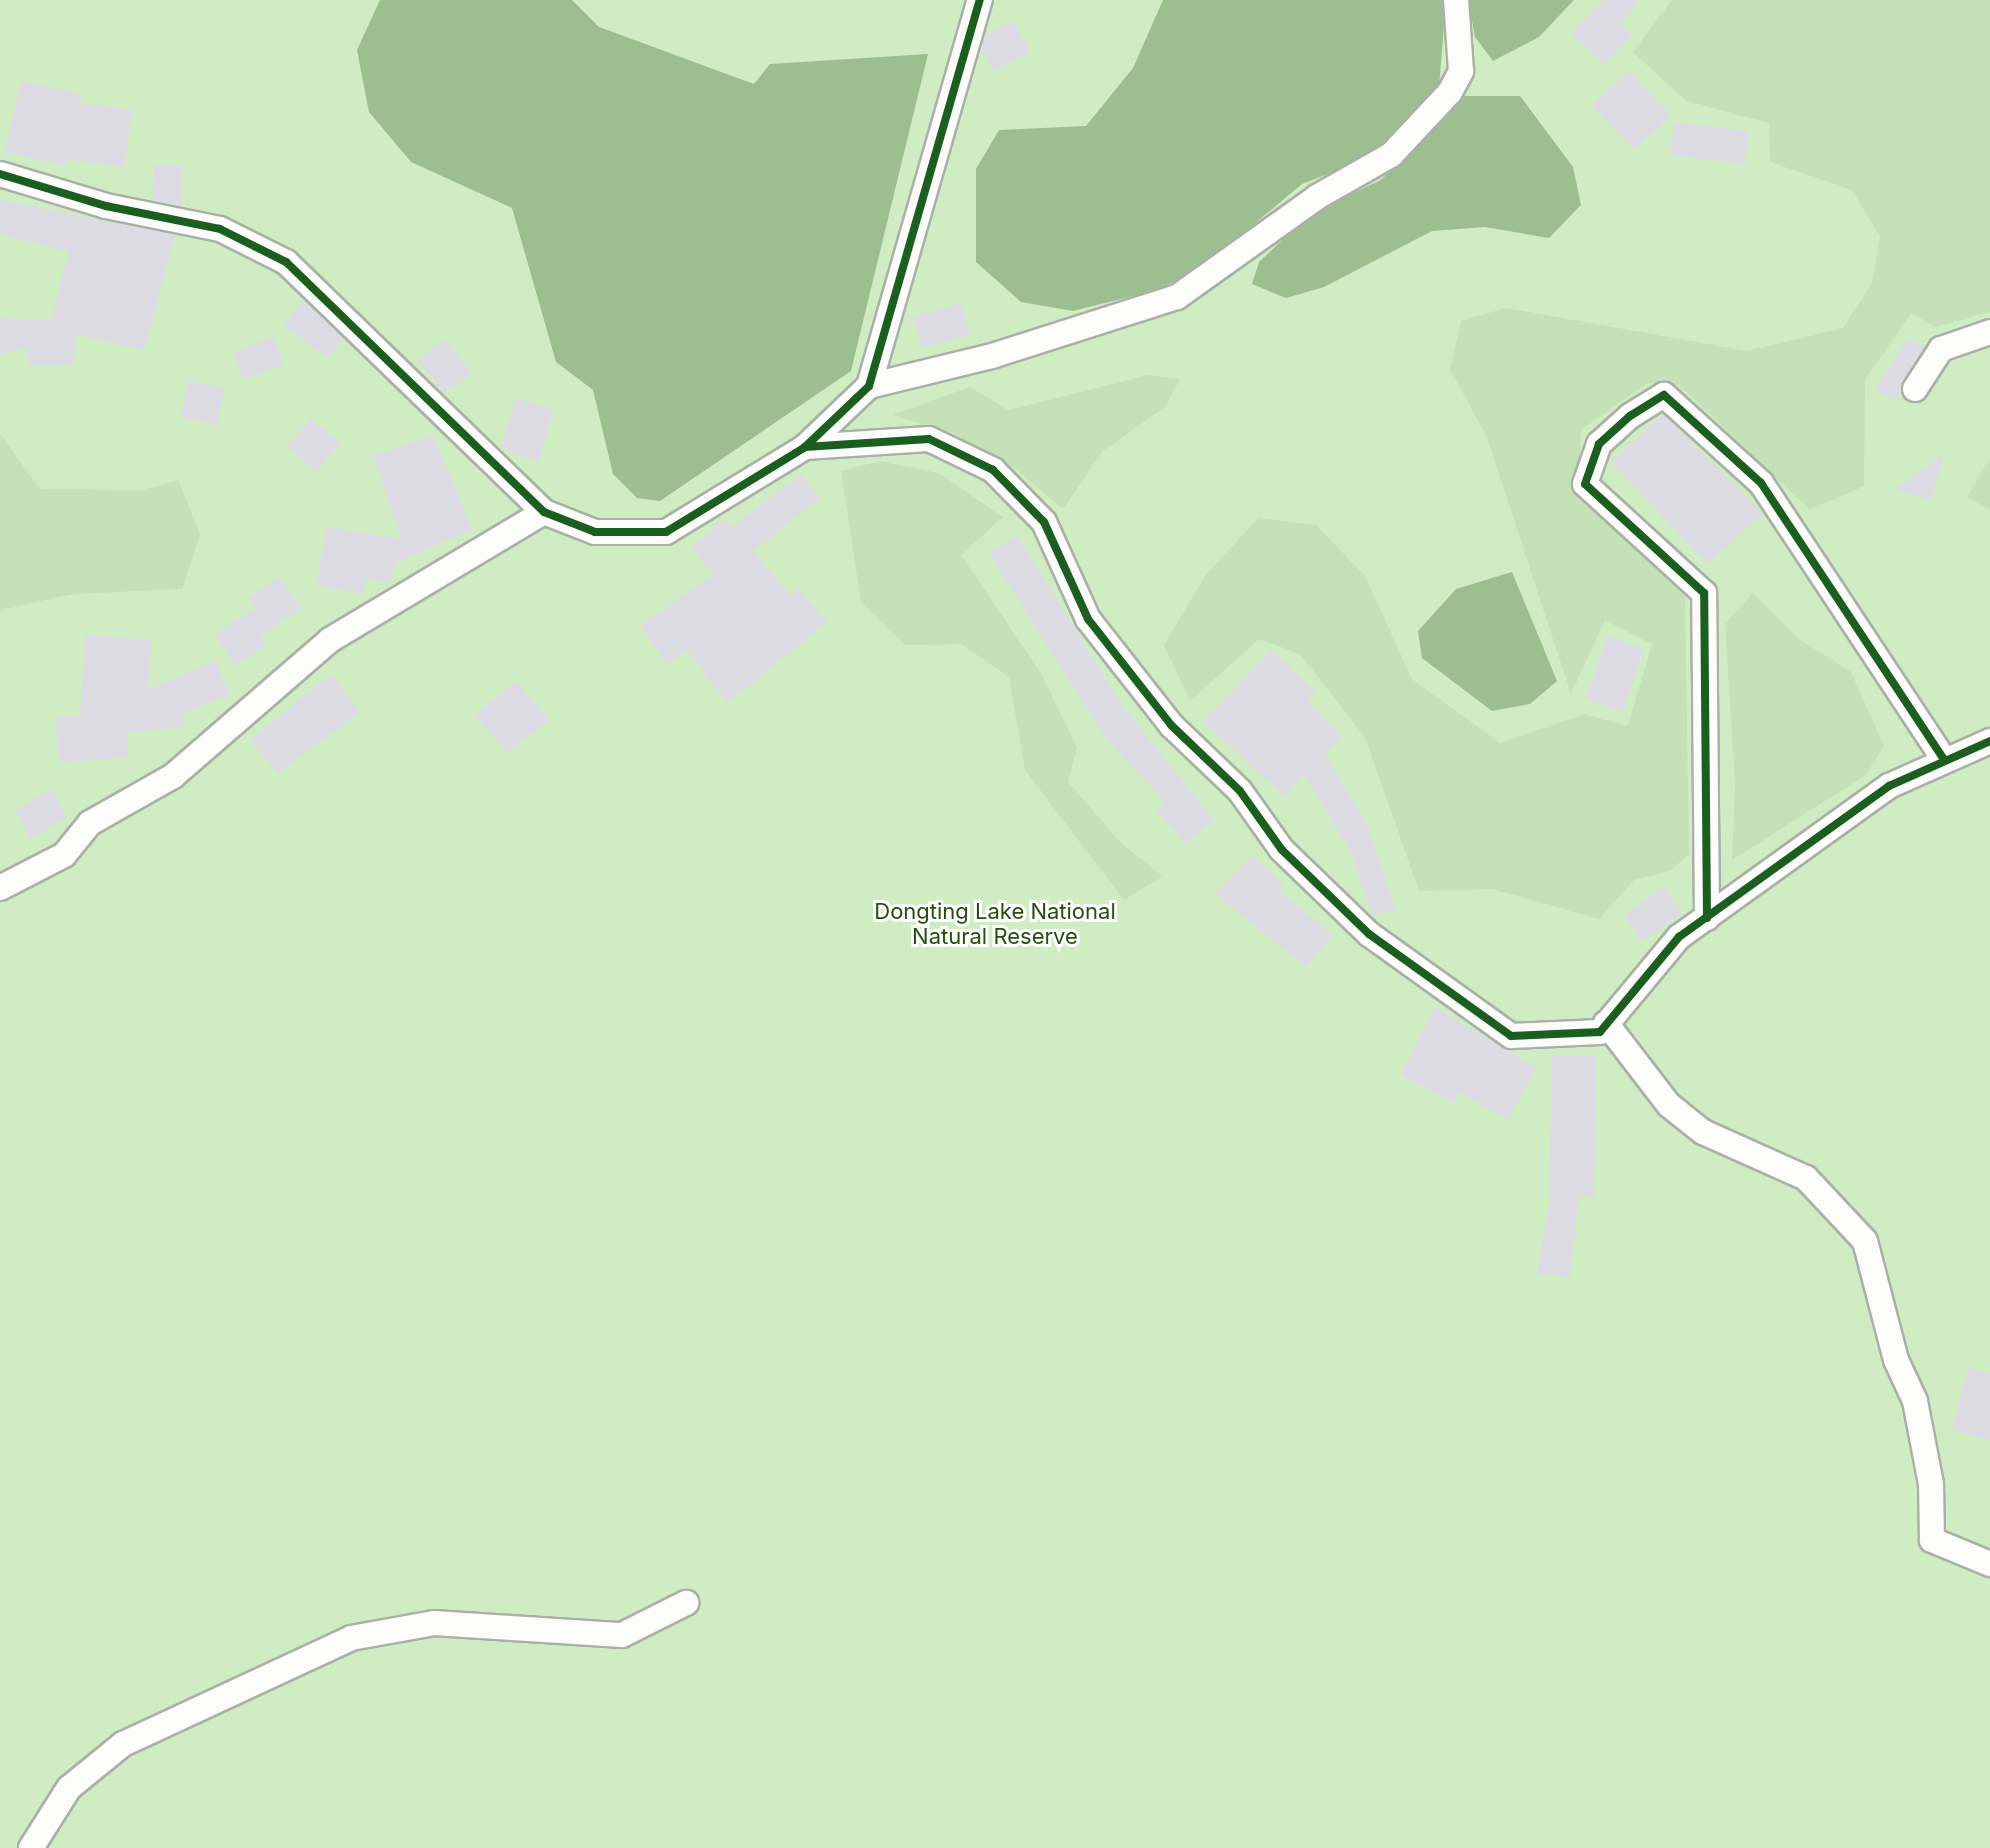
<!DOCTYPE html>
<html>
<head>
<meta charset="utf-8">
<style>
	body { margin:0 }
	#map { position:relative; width:1990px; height:1848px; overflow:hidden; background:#ebf3e7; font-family:Inter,sans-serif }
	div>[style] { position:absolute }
	.green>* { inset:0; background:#d0ecc3 }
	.forest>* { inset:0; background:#c4e1b8 }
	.water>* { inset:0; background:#9dbe8e }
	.building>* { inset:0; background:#dddce5 }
	.roads { filter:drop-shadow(2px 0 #aab0a7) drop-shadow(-2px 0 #aab0a7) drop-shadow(0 2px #aab0a7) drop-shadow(0 -2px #aab0a7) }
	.street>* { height:24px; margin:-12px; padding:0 12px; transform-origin:12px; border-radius:12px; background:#fcfdfb }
	.cycleway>* { height:8px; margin:-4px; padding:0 4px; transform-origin:4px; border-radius:4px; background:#1b5e20 }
	span { translate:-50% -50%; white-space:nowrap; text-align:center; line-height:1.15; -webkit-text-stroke:6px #fff; paint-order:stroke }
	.park-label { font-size:22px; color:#254f0b }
</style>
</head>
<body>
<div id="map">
	<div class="green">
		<i style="clip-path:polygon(0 0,1990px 0,1990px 1848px,0 1848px)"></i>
	</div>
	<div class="forest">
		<i style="clip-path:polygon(1672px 0,1990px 0,1990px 312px,1935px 327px,1911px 313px,1865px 380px,1864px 486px,1810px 510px,1679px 385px,1647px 383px,1581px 430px,1578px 496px,1685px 596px,1689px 855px,1669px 871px,1634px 880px,1599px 919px,1492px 889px,1419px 891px,1365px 737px,1300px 654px,1259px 639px,1190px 701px,1164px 645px,1206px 575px,1258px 518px,1316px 525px,1365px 576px,1412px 679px,1500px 743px,1585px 714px,1628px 726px,1652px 644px,1605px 620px,1571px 694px,1487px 437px,1450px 369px,1461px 321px,1506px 308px,1747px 351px,1843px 328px,1872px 283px,1880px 236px,1852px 190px,1770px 162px,1769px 123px,1686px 101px,1633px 52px)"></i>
		<i style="clip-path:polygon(1148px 375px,1180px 379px,1166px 406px,1102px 452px,1063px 509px,1016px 469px,953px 433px,893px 415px,970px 387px,1008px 410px)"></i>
		<i style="clip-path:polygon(0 434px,40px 489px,144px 490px,178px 480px,200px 535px,182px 589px,73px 594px,0 610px)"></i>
		<i style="clip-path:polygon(1990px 459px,1990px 510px,1967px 497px)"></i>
		<i style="clip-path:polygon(880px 461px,939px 473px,1003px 517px,961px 555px,1041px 673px,1077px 748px,1068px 782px,1121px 843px,1162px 876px,1124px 900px,1025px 770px,1009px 677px,961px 644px,905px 645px,861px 602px,841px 471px)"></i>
		<i style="clip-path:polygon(1753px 593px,1799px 639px,1851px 672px,1884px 746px,1866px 775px,1732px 860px,1735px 784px,1725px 624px)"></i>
	</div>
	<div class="water">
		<i style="clip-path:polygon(380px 0,572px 0,599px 27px,754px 84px,770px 64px,928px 54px,851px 371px,660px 501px,637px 498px,613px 474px,593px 390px,556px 362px,512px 208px,411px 162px,369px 112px,357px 50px)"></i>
		<i style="clip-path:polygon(1163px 0,1446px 0,1439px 88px,1384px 152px,1302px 184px,1205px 265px,1157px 290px,1073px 311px,1021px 302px,976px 262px,976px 169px,999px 130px,1086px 126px,1133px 68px)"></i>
		<i style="clip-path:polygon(1468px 0,1574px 0,1539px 37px,1493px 61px,1475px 37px)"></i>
		<i style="clip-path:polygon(1465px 96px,1520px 96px,1573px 167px,1581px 205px,1549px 238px,1485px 227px,1432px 231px,1324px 287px,1286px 298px,1252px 284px,1259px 262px,1311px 213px,1381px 180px)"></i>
		<i style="clip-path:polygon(1512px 572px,1557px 681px,1530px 704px,1492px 711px,1422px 658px,1418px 631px,1456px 589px)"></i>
	</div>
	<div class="building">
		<i style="clip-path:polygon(1603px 0,1639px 0,1621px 25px,1632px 35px,1604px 64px,1571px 34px)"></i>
		<i style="clip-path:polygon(1014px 21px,1030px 52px,993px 71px,981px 49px,985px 35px)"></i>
		<i style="clip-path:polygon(1629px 71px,1671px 115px,1634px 150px,1592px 105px)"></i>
		<i style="clip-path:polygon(21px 81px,82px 94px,80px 103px,132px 110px,125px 167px,67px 160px,66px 166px,5px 152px)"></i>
		<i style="clip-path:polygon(1674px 122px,1749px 131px,1745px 164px,1670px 155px)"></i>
		<i style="clip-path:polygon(154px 165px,181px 166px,181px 206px,153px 200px)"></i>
		<i style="clip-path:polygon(0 200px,175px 235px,144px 351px,75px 334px,74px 366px,28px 365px,28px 348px,0 354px,0 318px,51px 320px,68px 252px,0 234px)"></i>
		<i style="clip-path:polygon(303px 300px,343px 338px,327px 358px,284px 325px)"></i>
		<i style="clip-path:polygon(961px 303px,970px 335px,922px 348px,913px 316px)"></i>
		<i style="clip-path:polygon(273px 337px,284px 365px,244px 380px,233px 353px)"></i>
		<i style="clip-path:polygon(1908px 338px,1924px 348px,1895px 401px,1876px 389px)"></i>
		<i style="clip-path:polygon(445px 339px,472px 373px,444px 394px,417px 361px)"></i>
		<i style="clip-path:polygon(187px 381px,224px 387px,218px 424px,181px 418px)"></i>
		<i style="clip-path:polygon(515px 398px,553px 409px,539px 462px,501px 449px)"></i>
		<i style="clip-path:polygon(1663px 414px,1763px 513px,1708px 564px,1611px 462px)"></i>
		<i style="clip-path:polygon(311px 418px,340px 443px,316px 472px,287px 447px)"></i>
		<i style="clip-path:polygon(433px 435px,472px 530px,394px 563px,391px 583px,366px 579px,364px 594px,317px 586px,326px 527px,401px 539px,373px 455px)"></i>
		<i style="clip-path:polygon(1944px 454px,1932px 500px,1894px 490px)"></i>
		<i style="clip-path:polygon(801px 474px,820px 498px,753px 551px,790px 595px,798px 588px,828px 622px,727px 703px,687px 650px,668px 664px,640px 626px,714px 574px,691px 548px,725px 519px,732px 527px)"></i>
		<i style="clip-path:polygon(1017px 535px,1124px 708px,1214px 820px,1186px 844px,1156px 810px,1165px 802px,1104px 736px,989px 553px)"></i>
		<i style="clip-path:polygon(279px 577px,301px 609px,260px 636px,266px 645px,235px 665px,215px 634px,255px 609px,248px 598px)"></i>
		<i style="clip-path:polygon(85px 635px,152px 640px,148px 690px,215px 661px,230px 694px,183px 714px,184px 727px,126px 733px,128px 757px,60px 763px,55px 718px,80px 715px)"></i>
		<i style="clip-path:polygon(1607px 636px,1644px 649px,1623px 712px,1586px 699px)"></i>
		<i style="clip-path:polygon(1272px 650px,1316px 692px,1307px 701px,1343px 737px,1325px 755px,1365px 820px,1396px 909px,1372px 916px,1351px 852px,1304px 775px,1284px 796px,1203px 721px)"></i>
		<i style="clip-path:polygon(331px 674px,360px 712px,278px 774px,250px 740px)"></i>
		<i style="clip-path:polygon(517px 681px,549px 720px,507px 753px,475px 715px)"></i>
		<i style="clip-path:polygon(51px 789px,67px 818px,31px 838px,15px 810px)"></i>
		<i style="clip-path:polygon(1252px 855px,1284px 884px,1279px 890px,1333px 936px,1306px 967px,1215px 894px)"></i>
		<i style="clip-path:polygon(1664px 887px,1682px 913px,1642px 941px,1624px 915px)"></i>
		<i style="clip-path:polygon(1435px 1007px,1536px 1068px,1508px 1120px,1459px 1092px,1454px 1102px,1401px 1075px)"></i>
		<i style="clip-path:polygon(1552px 1055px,1596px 1056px,1594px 1198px,1579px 1198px,1570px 1278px,1537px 1274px,1549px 1205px)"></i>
		<i style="clip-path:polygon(1968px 1367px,1990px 1373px,1990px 1440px,1952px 1430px)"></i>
	</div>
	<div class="roads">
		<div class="street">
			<i style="left:0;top:174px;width:111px;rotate:16.8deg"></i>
			<i style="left:106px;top:206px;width:116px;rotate:11.4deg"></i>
			<i style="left:220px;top:229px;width:74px;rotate:26.6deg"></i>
			<i style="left:286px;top:262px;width:359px;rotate:44.1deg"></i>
			<i style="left:544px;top:512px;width:55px;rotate:21.4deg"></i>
			<i style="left:595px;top:532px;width:71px"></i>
			<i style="left:666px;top:532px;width:163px;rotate:-31.4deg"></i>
			<i style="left:805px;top:447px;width:88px;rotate:-43.6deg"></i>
			<i style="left:869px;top:386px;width:402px;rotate:-74deg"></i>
			<i style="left:869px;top:386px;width:127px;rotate:-13.7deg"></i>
			<i style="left:992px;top:356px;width:194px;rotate:-17.7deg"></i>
			<i style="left:1177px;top:297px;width:172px;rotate:-35.5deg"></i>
			<i style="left:1317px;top:197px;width:85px;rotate:-29.6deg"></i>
			<i style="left:1391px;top:155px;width:86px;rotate:-46.9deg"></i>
			<i style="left:1450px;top:92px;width:24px;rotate:-62deg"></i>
			<i style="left:1461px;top:71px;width:71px;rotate:-94deg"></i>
			<i style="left:1915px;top:389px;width:48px;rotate:-57deg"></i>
			<i style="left:1941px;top:349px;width:52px;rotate:-19.1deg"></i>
			<i style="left:805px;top:447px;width:124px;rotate:-3.7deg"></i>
			<i style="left:929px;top:439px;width:71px;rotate:25.8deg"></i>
			<i style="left:993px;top:470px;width:73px;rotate:45.6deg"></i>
			<i style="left:1044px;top:522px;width:107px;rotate:65.6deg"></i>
			<i style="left:1088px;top:619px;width:135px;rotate:51.9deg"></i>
			<i style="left:1171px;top:725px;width:95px;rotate:43.7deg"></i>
			<i style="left:1240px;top:791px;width:72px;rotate:54.6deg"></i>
			<i style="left:1282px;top:850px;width:121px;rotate:44deg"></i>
			<i style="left:1369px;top:934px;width:175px;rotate:35.7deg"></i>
			<i style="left:1511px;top:1036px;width:89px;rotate:-2.6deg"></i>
			<i style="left:1600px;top:1032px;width:124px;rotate:-50.3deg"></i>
			<i style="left:1679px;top:937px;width:259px;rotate:-35.7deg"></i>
			<i style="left:1889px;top:786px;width:111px;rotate:-24deg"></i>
			<i style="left:0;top:888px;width:72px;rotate:-27.3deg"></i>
			<i style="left:64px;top:855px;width:41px;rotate:-50.9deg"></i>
			<i style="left:90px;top:823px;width:95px;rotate:-29.5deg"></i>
			<i style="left:173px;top:776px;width:208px;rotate:-40.9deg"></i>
			<i style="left:330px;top:640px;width:249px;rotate:-30.9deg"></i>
			<i style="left:1707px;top:918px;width:325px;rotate:-90.5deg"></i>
			<i style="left:1704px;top:593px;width:161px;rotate:-137.5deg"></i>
			<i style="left:1585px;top:484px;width:42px;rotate:-70.7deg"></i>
			<i style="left:1599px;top:444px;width:42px;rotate:-42.1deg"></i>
			<i style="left:1630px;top:416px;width:40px;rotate:-32deg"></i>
			<i style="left:1664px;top:395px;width:131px;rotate:42.2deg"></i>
			<i style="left:1761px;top:483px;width:332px;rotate:56.5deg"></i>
			<i style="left:1606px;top:1023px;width:103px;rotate:52.5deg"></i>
			<i style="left:1669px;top:1105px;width:43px;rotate:38.5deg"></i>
			<i style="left:1703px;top:1132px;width:113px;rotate:24.1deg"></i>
			<i style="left:1806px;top:1178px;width:86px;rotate:46.9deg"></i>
			<i style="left:1865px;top:1241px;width:123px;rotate:75.4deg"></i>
			<i style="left:1896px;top:1360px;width:45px;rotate:65.1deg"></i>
			<i style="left:1915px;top:1401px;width:85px;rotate:79.1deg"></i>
			<i style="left:1931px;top:1484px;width:56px;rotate:89deg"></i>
			<i style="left:1932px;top:1540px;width:63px;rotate:22.5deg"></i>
			<i style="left:31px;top:1848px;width:71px;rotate:-57.7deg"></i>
			<i style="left:69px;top:1788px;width:70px;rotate:-39.2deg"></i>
			<i style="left:123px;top:1744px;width:251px;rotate:-24.9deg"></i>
			<i style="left:351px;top:1638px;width:84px;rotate:-10.2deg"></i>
			<i style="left:434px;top:1623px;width:188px;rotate:3.7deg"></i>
			<i style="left:622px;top:1635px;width:72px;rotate:-26.6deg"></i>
		</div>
	</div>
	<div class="cycleway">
		<i style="left:0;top:174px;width:111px;rotate:16.8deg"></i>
		<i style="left:106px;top:206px;width:116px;rotate:11.4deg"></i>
		<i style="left:220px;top:229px;width:74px;rotate:26.6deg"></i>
		<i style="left:286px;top:262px;width:359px;rotate:44.1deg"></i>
		<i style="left:544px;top:512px;width:55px;rotate:21.4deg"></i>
		<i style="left:595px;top:532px;width:71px"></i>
		<i style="left:666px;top:532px;width:163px;rotate:-31.4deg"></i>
		<i style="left:805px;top:447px;width:88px;rotate:-43.6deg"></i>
		<i style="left:869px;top:386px;width:402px;rotate:-74deg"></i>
		<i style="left:805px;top:447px;width:124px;rotate:-3.7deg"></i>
		<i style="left:929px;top:439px;width:71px;rotate:25.8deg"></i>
		<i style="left:993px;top:470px;width:73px;rotate:45.6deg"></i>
		<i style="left:1044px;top:522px;width:107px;rotate:65.6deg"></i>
		<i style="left:1088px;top:619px;width:135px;rotate:51.9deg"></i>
		<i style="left:1171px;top:725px;width:95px;rotate:43.7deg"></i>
		<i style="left:1240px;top:791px;width:72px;rotate:54.6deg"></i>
		<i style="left:1282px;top:850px;width:121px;rotate:44deg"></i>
		<i style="left:1369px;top:934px;width:175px;rotate:35.7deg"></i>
		<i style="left:1511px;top:1036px;width:89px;rotate:-2.6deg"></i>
		<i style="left:1600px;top:1032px;width:124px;rotate:-50.3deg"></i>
		<i style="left:1679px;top:937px;width:259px;rotate:-35.7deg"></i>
		<i style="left:1889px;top:786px;width:111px;rotate:-24deg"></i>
		<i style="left:1707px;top:918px;width:325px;rotate:-90.5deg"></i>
		<i style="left:1704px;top:593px;width:161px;rotate:-137.5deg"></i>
		<i style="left:1585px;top:484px;width:42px;rotate:-70.7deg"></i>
		<i style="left:1599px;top:444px;width:42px;rotate:-42.1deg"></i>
		<i style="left:1630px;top:416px;width:40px;rotate:-32deg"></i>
		<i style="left:1664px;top:395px;width:131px;rotate:42.2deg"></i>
		<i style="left:1761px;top:483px;width:332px;rotate:56.5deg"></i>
	</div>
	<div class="park-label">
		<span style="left:995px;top:924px">Dongting Lake National<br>Natural Reserve</span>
	</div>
</div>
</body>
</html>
